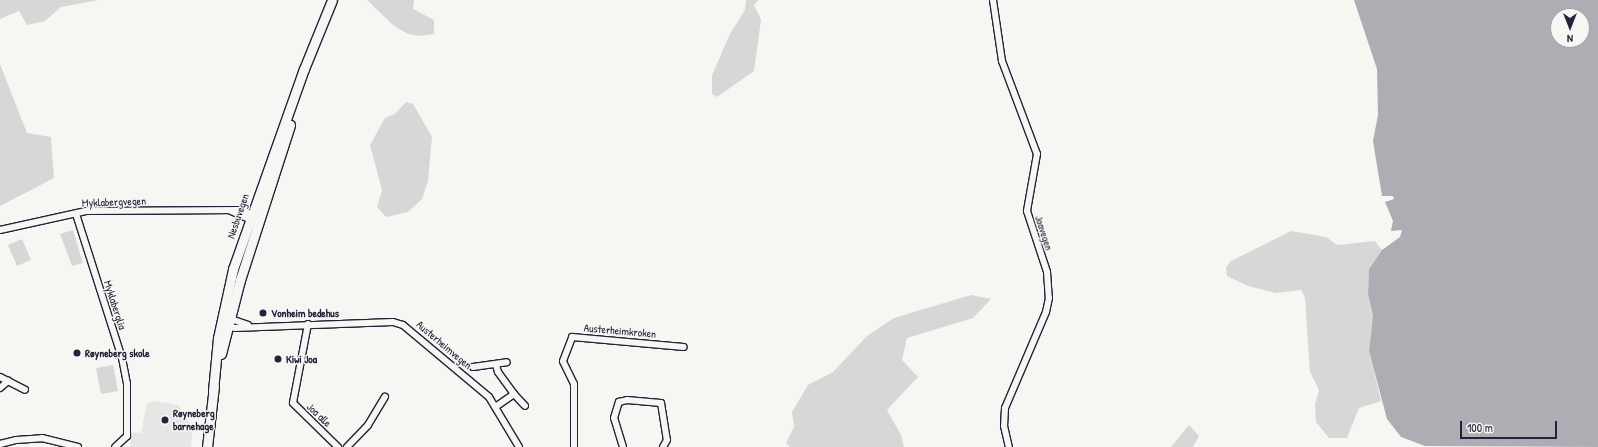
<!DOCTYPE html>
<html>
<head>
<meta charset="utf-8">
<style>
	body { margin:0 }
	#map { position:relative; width:1598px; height:447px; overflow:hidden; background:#f6f6f2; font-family:"Patrick Hand",sans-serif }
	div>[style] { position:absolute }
	.built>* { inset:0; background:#e6e6e4 }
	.green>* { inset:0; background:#d7d7d7 }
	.water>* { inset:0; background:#adadb3 }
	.roads { filter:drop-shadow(1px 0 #22223b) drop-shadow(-1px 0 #22223b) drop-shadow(0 1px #22223b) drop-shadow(0 -1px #22223b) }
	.street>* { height:6px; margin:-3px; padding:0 3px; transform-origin:3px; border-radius:3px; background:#f6f6f2 }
	.primary>* { height:9px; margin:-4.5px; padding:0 4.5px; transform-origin:4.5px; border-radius:4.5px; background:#f6f6f2 }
	.dots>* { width:11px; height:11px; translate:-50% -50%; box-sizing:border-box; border:2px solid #f6f6f2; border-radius:50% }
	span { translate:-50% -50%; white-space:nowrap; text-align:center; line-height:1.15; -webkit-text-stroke:3px #f6f6f2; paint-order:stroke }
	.street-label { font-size:11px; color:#22223b }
	.poi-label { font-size:11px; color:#22223b; font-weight:700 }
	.left { translate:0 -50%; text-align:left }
	.north { position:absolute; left:1550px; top:8px; width:40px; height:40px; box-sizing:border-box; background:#f6f6f2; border:1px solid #a1a1a9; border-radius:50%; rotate:180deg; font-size:11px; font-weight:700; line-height:16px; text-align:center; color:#22223b }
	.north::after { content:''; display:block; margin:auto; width:14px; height:18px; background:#22223b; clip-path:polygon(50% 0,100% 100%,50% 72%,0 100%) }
	.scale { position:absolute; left:1460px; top:421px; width:97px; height:18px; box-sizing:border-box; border:2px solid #22223b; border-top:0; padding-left:5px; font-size:12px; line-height:14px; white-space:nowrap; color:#22223b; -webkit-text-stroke:3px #f6f6f2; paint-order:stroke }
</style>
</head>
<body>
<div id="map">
	<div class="built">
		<i style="clip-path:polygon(154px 401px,178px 405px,193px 429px,191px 447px,130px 447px,131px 432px,141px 433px,147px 403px)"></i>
	</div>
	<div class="green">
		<i style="clip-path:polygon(0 0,99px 0,61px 7px,45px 21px,27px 25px,19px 11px,0 19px)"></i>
		<i style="clip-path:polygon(367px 0,414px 0,413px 9px,434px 20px,434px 34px,419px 36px,408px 34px,393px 25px)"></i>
		<i style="clip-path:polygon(746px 0,759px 0,754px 5px,761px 20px,754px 71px,717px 97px,712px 94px,712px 75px,730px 34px,745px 10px)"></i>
		<i style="clip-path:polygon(0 64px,27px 133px,51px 137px,54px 178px,0 206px)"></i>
		<i style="clip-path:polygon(406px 102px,413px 104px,432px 137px,428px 181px,422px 199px,408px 212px,386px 217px,377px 207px,382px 190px,370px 145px,385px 118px,395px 114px)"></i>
		<i style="clip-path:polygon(73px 230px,83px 263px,72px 266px,60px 234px)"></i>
		<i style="clip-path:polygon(1291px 231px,1326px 237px,1337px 245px,1375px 241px,1382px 250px,1369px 269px,1368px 294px,1373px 316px,1369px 351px,1381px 401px,1359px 408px,1347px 438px,1329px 438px,1316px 422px,1315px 404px,1319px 390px,1310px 372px,1305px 298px,1301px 290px,1276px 293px,1248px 286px,1227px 276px,1226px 267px,1231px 261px)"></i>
		<i style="clip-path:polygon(22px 239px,31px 260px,17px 266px,8px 245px)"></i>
		<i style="clip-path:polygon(971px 295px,991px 299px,973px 318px,907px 338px,902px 360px,918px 377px,887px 410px,901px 435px,904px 447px,790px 447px,786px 443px,794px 427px,792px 412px,808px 385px,833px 372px,867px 336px,894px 318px)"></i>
		<i style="clip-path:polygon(113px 365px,118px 391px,101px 394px,96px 368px)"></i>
		<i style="clip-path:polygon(1189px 425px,1199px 436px,1193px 447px,1171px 447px)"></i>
	</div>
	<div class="water">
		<i style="clip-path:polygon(evenodd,1354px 0,1598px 0,1598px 447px,1425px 446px,1401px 437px,1387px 419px,1369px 351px,1373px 316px,1368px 294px,1369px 269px,1382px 250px,1400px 237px,1402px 230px,1391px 231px,1393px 221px,1385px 202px,1394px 199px,1393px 196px,1382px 196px,1373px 141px,1378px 115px,1377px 69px,1354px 0,1558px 16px,1582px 16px,1582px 40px,1558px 40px,1558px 16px)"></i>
	</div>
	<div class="roads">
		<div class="street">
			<i style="left:993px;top:0;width:62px;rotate:81.6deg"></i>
			<i style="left:1002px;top:61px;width:99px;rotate:69.4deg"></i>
			<i style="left:1037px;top:154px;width:58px;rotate:100deg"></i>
			<i style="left:1027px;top:211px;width:64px;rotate:71.8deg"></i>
			<i style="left:1047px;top:272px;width:26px;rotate:86deg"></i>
			<i style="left:1049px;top:298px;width:14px;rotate:102deg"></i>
			<i style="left:1046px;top:312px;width:104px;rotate:113.1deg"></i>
			<i style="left:1005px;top:408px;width:18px;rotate:93deg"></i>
			<i style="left:1004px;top:426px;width:22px;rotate:77deg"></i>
			<i style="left:231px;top:211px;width:24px;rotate:24deg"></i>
			<i style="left:76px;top:214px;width:151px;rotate:72.3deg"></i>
			<i style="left:122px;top:358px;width:26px;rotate:79deg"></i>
			<i style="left:127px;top:384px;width:52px;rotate:90deg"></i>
			<i style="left:127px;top:436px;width:16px;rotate:137deg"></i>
			<i style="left:0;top:230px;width:88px;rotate:-12.5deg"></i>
			<i style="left:86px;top:211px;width:154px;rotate:-0.4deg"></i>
			<i style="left:240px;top:210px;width:15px;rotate:20deg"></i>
			<i style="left:228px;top:318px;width:21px;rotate:19deg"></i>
			<i style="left:308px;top:324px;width:80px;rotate:100.8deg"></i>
			<i style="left:293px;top:403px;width:63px;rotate:44.4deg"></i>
			<i style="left:226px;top:325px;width:9px;rotate:18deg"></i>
			<i style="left:235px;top:328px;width:158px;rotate:-2.2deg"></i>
			<i style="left:393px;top:322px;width:10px;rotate:17deg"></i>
			<i style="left:403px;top:325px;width:112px;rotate:39.9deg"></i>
			<i style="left:489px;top:397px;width:58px;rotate:59deg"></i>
			<i style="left:496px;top:365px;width:7px;rotate:74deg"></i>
			<i style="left:498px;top:372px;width:27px;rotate:54deg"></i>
			<i style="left:514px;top:394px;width:21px;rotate:145deg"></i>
			<i style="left:473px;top:367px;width:34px;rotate:-8deg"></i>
			<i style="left:0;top:377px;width:28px;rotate:27deg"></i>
			<i style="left:0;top:388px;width:11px;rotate:-41deg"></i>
			<i style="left:514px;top:394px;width:16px;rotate:47deg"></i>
			<i style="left:0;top:444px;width:16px;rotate:-14deg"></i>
			<i style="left:16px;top:440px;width:26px;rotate:-4deg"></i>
			<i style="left:42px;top:438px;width:37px;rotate:14deg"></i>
			<i style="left:347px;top:447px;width:30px;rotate:-46deg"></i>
			<i style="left:368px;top:425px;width:33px;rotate:-59deg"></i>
			<i style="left:574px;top:447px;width:63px;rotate:-90deg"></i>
			<i style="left:574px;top:384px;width:25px;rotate:-116deg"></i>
			<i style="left:563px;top:361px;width:26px;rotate:-69deg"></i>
			<i style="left:572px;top:337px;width:112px;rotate:5.1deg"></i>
			<i style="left:623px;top:447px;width:30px;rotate:-107deg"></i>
			<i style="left:614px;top:418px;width:17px;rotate:-73deg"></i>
			<i style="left:619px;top:402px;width:8px;rotate:-14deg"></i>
			<i style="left:627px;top:400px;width:34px;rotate:5deg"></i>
			<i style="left:661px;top:403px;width:37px;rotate:81deg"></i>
			<i style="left:667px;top:440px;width:8px;rotate:120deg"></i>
		</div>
		<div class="primary">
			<i style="left:221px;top:354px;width:76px;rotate:-75.6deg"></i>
			<i style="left:240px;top:280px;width:163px;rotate:-72.1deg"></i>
			<i style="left:213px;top:391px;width:53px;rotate:-84.6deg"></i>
			<i style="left:218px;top:338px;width:71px;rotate:-77.7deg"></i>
			<i style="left:233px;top:269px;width:212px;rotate:-70.5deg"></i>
			<i style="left:304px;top:69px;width:74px;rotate:-67.9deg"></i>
			<i style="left:207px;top:447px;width:61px;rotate:-83.5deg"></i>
		</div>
	</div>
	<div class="dots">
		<i style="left:263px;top:313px;background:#22223b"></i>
		<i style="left:77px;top:353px;background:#22223b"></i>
		<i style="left:278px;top:359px;background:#22223b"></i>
		<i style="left:165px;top:420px;background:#22223b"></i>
	</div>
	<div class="street-label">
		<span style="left:114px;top:202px;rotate:-2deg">Myklabergvegen</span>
		<span style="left:238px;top:216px;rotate:-71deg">Nesbuvegen</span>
		<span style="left:1044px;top:233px;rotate:72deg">Joavegen</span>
		<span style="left:115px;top:305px;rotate:72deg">Myklaberglia</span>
		<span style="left:620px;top:331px;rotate:5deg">Austerheimkroken</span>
		<span style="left:444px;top:345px;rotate:40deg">Austerheimvegen</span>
		<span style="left:319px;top:415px;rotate:44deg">Joa alle</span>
	</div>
	<div class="poi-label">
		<span class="left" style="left:271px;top:313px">Vonheim bedehus</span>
		<span class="left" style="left:85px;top:353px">Røyneberg skole</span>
		<span class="left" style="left:286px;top:359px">Kiwi Joa</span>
		<span class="left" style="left:173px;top:420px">Røyneberg<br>barnehage</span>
	</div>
	<div class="north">N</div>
	<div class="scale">100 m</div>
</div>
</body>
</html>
